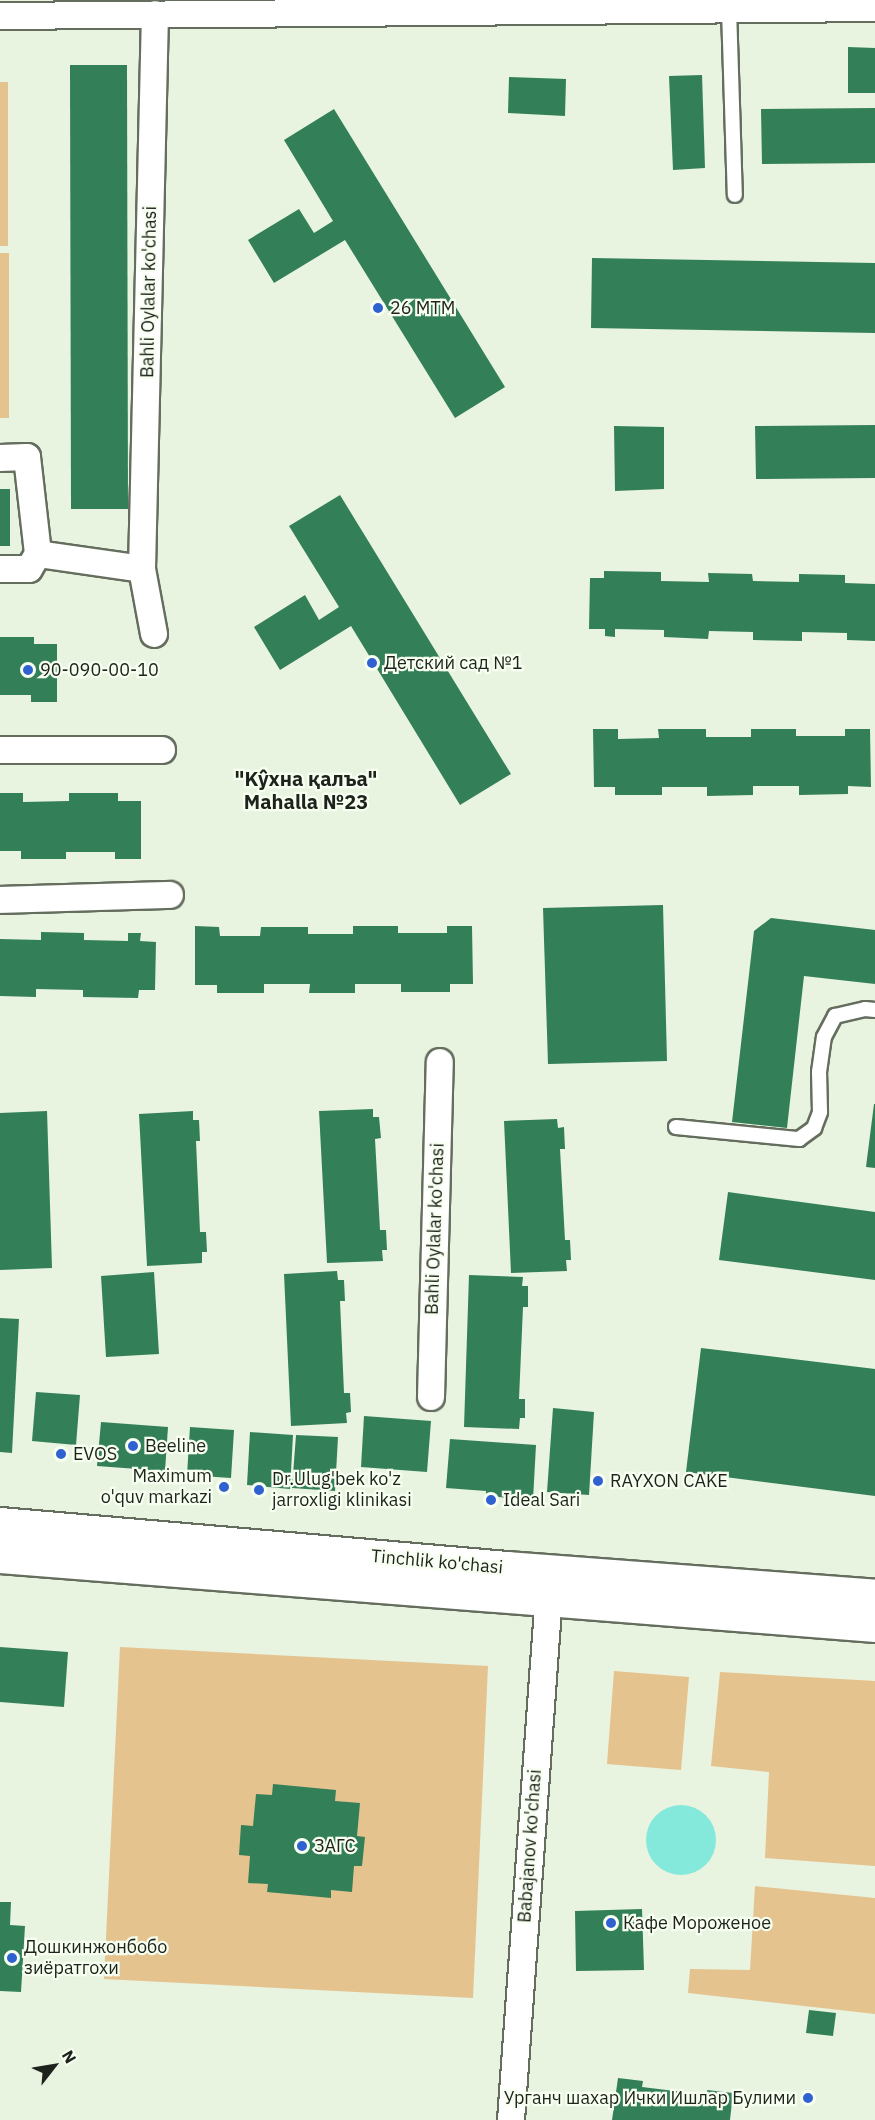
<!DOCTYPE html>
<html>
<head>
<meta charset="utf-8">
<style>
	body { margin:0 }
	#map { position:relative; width:875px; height:2120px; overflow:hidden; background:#e8f3e0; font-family:"IBM Plex Sans",sans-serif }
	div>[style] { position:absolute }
	.green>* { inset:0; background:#e5c38e }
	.water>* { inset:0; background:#84e9db }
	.round { border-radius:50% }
	.building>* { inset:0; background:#337f58 }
	.roads { filter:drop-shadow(2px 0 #656e5e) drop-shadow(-2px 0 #656e5e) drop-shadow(0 2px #656e5e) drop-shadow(0 -2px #656e5e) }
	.lane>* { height:14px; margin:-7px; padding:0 7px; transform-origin:7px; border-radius:7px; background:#fff }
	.street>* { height:26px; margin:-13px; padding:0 13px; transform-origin:13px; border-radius:13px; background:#fff }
	.secondary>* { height:33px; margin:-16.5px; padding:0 16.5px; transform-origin:16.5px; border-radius:16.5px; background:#fff }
	.dots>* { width:16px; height:16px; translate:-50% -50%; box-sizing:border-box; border:3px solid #f7fff0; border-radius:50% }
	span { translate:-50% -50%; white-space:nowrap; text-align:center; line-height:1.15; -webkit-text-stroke:4.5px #f7fff0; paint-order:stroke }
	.street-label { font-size:18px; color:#1e221c }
	.poi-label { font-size:18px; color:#1e221c }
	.left { translate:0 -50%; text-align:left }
	.right { translate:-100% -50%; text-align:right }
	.neighbourhood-label { font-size:20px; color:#1e221c; font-weight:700 }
	.north { position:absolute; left:24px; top:2036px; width:60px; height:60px; -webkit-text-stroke:4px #f7fff0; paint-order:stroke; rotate:59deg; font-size:16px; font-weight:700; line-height:24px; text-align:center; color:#1e221c }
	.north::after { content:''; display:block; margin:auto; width:21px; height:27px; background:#1e221c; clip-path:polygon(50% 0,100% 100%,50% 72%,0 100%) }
</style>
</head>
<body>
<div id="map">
	<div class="green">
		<i style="clip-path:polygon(0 82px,8px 82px,8px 246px,0 246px)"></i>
		<i style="clip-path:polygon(0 253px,9px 253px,9px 418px,0 418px)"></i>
		<i style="clip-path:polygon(120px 1647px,488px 1666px,473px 1998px,104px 1979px)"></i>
		<i style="clip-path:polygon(614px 1671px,689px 1677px,681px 1770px,607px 1764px)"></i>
		<i style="clip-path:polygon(720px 1672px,875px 1681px,875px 1866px,765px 1858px,769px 1772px,711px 1766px)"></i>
		<i style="clip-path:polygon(755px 1886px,875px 1898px,875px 2014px,688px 1993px,690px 1969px,750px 1970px)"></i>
	</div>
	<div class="water">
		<i class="round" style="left:646px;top:1805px;width:70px;height:70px"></i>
	</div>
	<div class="building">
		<i style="clip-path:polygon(848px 47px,875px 48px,875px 93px,848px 93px)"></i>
		<i style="clip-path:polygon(70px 65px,127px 65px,128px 509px,71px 509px)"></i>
		<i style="clip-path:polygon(702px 75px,705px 168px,673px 170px,669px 76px)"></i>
		<i style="clip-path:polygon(509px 77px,566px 79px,565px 116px,508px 113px)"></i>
		<i style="clip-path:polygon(875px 108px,875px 163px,762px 164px,761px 109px)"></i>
		<i style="clip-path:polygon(334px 109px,505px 387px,455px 418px,345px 240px,274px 283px,248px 240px,299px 209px,314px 233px,333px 221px,284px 140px)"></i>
		<i style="clip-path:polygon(592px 258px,875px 263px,875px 333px,591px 328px)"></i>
		<i style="clip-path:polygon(875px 425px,875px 478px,756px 479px,755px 426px)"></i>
		<i style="clip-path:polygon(614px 426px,664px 427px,664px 489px,615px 491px)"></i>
		<i style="clip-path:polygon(0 489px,10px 489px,10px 546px,0 546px)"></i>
		<i style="clip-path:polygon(340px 495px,511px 774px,460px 805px,351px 626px,280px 670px,254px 627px,305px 595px,319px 620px,339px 607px,289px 526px)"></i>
		<i style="clip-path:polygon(604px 571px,661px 572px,661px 581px,709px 582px,708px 573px,752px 574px,753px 581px,799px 582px,799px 574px,845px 575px,845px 583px,875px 584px,875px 641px,847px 640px,847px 633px,802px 632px,802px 641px,753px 640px,753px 632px,709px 631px,708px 639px,664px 637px,664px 630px,615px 629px,615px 637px,605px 636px,605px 629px,589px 629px,590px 578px,604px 578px)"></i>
		<i style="clip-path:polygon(0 637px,34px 637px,34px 644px,57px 644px,57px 702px,31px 702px,31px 695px,0 695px)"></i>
		<i style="clip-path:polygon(593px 729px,618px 729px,618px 739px,659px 738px,658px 729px,706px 729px,706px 737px,751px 737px,751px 729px,796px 729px,796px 736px,845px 736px,845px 729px,870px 729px,871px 787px,848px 786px,848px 794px,799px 795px,799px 786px,753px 786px,753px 795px,707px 796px,707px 787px,662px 787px,662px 795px,615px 795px,615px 787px,594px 787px)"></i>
		<i style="clip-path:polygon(0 793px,23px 793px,23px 802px,69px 801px,69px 793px,118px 793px,118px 801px,141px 801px,141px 859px,115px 859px,115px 852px,66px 852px,66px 859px,21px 859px,21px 851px,0 851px)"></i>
		<i style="clip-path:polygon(663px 905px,667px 1061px,548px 1064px,543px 908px)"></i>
		<i style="clip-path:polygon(771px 918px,875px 930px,875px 984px,804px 976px,787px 1128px,732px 1122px,754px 931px)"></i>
		<i style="clip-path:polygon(195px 926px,219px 927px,220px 936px,260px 936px,261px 927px,308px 927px,308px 934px,353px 934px,353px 926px,398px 926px,398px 933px,447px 933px,447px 926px,472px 926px,473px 984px,450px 984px,450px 992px,401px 992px,401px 984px,355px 984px,355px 993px,309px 993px,310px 984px,264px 984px,264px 993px,217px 993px,217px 985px,195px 985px)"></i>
		<i style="clip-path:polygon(41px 932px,84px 933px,84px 940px,128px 941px,128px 933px,141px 933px,140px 941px,156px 942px,155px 990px,139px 990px,138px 998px,83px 997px,83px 990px,36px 989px,36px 997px,0 996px,0 939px,41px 940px)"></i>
		<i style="clip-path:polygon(874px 1104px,875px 1104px,875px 1168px,866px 1167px)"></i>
		<i style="clip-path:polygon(373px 1109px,373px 1117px,379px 1117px,381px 1138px,375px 1139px,380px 1230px,386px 1230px,387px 1250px,382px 1250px,383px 1261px,327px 1263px,319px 1111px)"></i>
		<i style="clip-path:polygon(47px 1111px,52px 1268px,0 1270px,0 1113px)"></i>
		<i style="clip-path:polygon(193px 1111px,193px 1120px,199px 1120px,200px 1141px,196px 1141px,200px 1232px,206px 1232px,207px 1252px,202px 1252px,202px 1263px,147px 1266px,139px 1114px)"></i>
		<i style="clip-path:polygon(557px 1119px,558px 1128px,564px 1127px,565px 1149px,560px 1149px,565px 1240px,570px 1240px,571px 1260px,566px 1260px,567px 1271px,511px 1273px,504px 1121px)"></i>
		<i style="clip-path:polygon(728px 1192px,875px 1212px,875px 1280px,719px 1260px)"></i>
		<i style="clip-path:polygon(337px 1271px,338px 1280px,344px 1280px,345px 1301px,340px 1301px,344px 1393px,350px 1393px,351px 1412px,346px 1413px,347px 1423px,291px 1426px,284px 1274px)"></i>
		<i style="clip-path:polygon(154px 1272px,159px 1354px,106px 1357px,101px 1276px)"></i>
		<i style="clip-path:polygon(469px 1275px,523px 1277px,522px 1286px,528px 1286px,528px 1307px,523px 1307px,519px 1399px,525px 1399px,525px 1418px,520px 1418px,519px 1429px,464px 1427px)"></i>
		<i style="clip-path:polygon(0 1318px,19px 1319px,12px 1453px,0 1452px)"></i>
		<i style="clip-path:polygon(701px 1348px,875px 1369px,875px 1496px,686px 1472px)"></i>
		<i style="clip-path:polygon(36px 1392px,80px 1395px,76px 1445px,32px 1441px)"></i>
		<i style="clip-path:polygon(553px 1408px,594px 1412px,589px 1495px,547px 1492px)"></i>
		<i style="clip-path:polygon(364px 1416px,431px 1421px,427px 1472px,361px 1467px)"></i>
		<i style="clip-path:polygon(101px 1422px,168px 1427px,165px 1471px,97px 1466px)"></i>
		<i style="clip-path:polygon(190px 1427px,234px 1430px,231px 1478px,187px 1475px)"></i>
		<i style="clip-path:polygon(250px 1432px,293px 1435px,290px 1489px,247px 1485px)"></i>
		<i style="clip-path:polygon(296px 1435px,338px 1437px,335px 1491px,292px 1488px)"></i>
		<i style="clip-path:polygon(450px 1439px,536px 1445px,533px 1500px,486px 1496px,486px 1491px,446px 1488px)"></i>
		<i style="clip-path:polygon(0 1647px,68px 1652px,64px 1707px,0 1702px)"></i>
		<i style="clip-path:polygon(273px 1784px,336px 1790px,335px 1801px,360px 1803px,357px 1836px,365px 1837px,362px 1866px,354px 1866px,352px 1892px,331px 1890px,331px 1898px,267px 1892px,268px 1884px,248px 1883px,250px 1856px,239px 1855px,241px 1825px,253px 1826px,256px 1794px,272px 1795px)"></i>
		<i style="clip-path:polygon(0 1902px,11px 1902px,10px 1925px,25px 1926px,21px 1992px,0 1991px)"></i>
		<i style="clip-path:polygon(642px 1909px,644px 1970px,576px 1971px,575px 1911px)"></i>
		<i style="clip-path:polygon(809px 2010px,836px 2013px,833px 2036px,806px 2033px)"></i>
		<i style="clip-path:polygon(618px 2078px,643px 2081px,642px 2087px,707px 2095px,707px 2090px,733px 2093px,730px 2120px,612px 2120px)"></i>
	</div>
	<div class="roads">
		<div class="lane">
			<i style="left:729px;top:9px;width:186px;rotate:88.2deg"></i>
			<i style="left:676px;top:1127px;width:124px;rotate:5.6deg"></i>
			<i style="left:799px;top:1139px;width:19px;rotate:-36deg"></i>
			<i style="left:814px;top:1128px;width:17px;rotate:-69deg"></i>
			<i style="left:820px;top:1112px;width:40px;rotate:-91.4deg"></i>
			<i style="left:819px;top:1072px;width:35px;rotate:-82deg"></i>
			<i style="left:824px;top:1037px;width:24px;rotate:-62deg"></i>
			<i style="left:835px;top:1016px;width:31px;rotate:-13deg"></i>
			<i style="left:865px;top:1009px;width:10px;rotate:6deg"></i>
		</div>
		<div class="street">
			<i style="left:0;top:16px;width:875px;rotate:-0.52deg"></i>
			<i style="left:0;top:458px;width:27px;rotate:-2deg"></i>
			<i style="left:27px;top:457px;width:98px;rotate:83.5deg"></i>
			<i style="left:38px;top:554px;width:105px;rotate:8.2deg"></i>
			<i style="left:142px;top:569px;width:555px;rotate:-88.66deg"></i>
			<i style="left:0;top:569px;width:29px"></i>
			<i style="left:29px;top:569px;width:17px;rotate:-59deg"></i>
			<i style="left:142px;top:569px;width:66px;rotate:79.5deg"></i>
			<i style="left:0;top:750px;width:162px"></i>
			<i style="left:0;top:900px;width:170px;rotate:-1.7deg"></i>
			<i style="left:431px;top:1397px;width:335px;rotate:-88.5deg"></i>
			<i style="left:511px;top:2120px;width:540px;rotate:-85.86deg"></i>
		</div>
		<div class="secondary">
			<i style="left:0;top:1524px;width:508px;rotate:4.97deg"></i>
			<i style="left:506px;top:1568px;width:370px;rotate:4.3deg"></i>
			<i style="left:0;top:1556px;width:878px;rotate:4.51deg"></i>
		</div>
	</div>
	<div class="dots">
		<i style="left:378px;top:308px;background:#2f61d0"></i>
		<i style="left:372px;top:663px;background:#2f61d0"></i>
		<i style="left:28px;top:670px;background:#2f61d0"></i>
		<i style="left:133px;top:1446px;background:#2f61d0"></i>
		<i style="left:61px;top:1454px;background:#2f61d0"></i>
		<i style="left:598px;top:1481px;background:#2f61d0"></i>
		<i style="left:224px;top:1487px;background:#2f61d0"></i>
		<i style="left:259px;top:1490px;background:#2f61d0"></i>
		<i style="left:491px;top:1500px;background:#2f61d0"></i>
		<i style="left:302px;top:1846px;background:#2f61d0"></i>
		<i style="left:611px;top:1923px;background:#2f61d0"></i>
		<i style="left:12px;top:1958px;background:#2f61d0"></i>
		<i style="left:808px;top:2098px;background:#2f61d0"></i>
	</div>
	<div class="street-label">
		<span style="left:149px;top:292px;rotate:-89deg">Bahli Oylalar ko'chasi</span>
		<span style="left:435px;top:1229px;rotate:-88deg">Bahli Oylalar ko'chasi</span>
		<span style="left:437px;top:1562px;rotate:5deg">Tinchlik ko'chasi</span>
		<span style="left:530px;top:1846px;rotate:-86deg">Babajanov ko'chasi</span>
	</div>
	<div class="poi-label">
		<span class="left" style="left:390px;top:308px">26 MTM</span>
		<span class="left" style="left:384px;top:663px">Детский сад №1</span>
		<span class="left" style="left:40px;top:670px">90-090-00-10</span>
		<span class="left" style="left:145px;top:1446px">Beeline</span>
		<span class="left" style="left:73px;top:1454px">EVOS</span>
		<span class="right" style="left:212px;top:1487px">Maximum<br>o'quv markazi</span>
		<span class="left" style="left:272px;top:1490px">Dr.Ulug'bek ko'z<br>jarroxligi klinikasi</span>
		<span class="left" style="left:610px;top:1481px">RAYXON CAKE</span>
		<span class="left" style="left:503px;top:1500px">Ideal Sari</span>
		<span class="left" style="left:314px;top:1846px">ЗАГС</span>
		<span class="left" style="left:623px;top:1923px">Кафе Мороженое</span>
		<span class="left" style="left:24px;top:1958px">Дошкинжонбобо<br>зиёратгохи</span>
		<span class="right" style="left:796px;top:2098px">Урганч шахар Ички Ишлар Булими</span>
	</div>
	<div class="neighbourhood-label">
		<span style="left:306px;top:790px">"Kŷхна қалъа"<br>Mahalla №23</span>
	</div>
	<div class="north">N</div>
</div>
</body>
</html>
